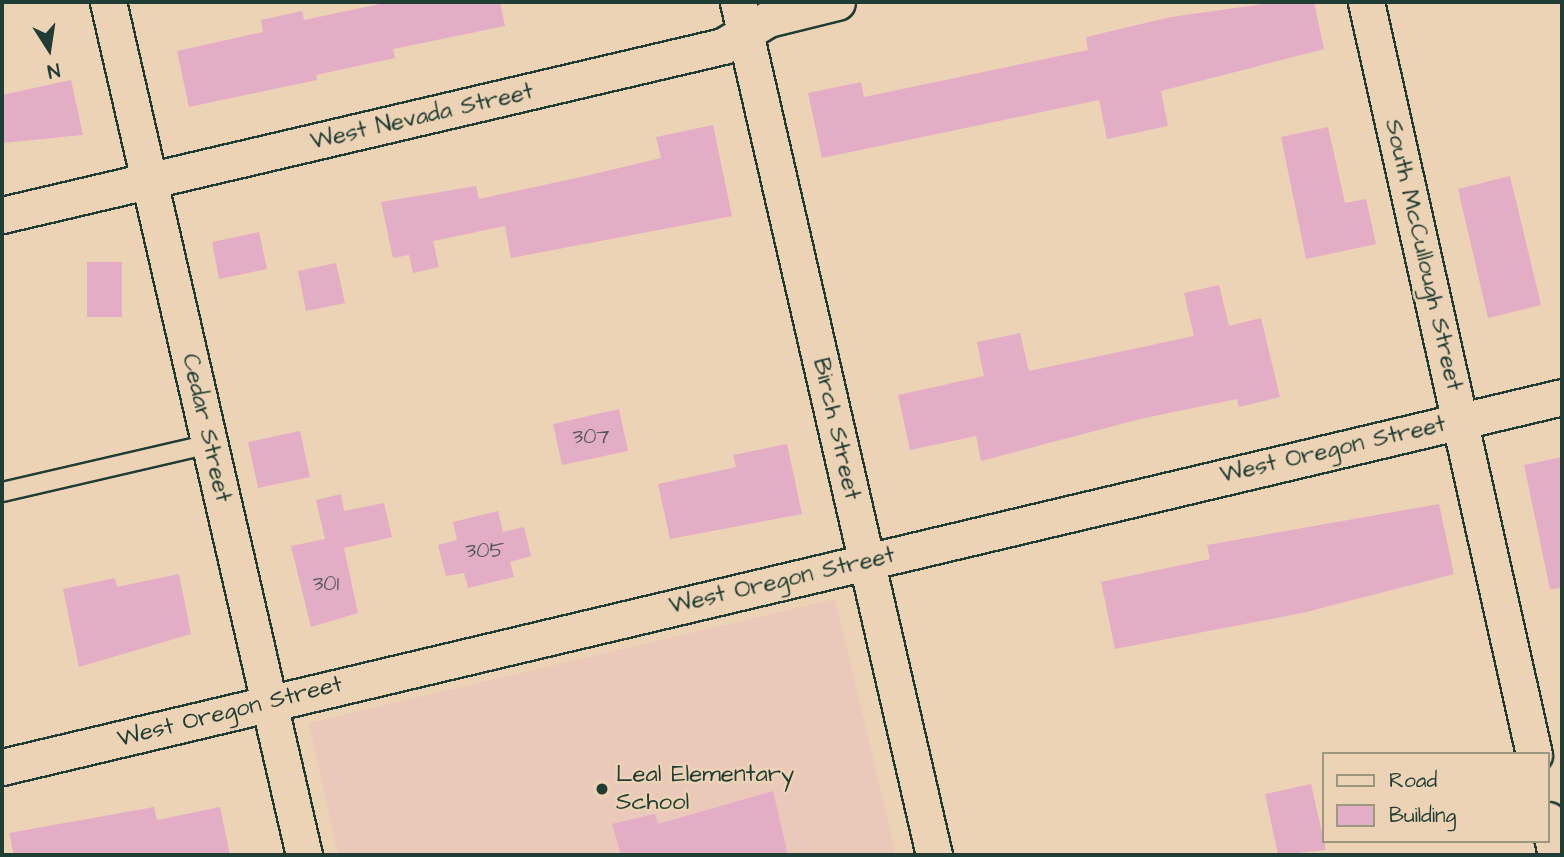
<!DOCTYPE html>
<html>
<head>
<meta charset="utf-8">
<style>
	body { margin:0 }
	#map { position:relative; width:1564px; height:857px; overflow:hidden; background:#edd3b5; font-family:"Architects Daughter",sans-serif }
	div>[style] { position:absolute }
	.built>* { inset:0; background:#eac8ba }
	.building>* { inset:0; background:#e3adc6 }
	.roads { filter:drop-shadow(2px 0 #1f3d34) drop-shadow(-2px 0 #1f3d34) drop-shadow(0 2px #1f3d34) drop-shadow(0 -2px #1f3d34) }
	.service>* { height:18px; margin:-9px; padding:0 9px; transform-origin:9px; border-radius:9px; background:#edd3b5 }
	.minor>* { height:35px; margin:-17.5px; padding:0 17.5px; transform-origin:17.5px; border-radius:17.5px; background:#edd3b5 }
	.dots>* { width:19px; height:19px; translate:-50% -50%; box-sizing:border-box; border:4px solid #edd3b5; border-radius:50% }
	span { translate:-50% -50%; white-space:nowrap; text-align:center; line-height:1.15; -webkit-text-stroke:5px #edd3b5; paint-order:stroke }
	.number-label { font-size:21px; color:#505958 }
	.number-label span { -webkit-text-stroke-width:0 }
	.street-label { font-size:24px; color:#1f3d34 }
	.poi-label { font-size:24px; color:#1f3d34 }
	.left { translate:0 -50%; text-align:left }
	.frame { position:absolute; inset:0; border:4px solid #1f3d34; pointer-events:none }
	.legend { position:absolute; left:1322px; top:752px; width:228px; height:91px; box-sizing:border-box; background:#edd3b5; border:2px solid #9b9781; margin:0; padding:9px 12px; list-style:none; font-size:21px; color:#1f3d34 }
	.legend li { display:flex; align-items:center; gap:14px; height:35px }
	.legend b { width:35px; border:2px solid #9b9781 }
	.north { position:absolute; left:14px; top:14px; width:70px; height:70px; -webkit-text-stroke:5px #edd3b5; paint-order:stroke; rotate:168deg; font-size:19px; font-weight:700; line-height:28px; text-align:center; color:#1f3d34 }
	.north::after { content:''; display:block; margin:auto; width:24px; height:32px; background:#1f3d34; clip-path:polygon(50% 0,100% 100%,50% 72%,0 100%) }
</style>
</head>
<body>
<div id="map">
	<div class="built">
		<i style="clip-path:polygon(835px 599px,896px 855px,338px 855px,309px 723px)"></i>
	</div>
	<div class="building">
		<i style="clip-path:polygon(389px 2px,500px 2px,505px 26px,393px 49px,395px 58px,316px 75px,317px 80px,189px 107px,177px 51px,263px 32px,261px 20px,302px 11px,304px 20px)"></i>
		<i style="clip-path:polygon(1278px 2px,1314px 2px,1324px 49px,1161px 91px,1168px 126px,1107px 139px,1099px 100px,822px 158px,808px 93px,861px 82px,864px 97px,1088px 50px,1086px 37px,1171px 17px)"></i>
		<i style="clip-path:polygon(71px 80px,83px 135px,2px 143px,2px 95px)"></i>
		<i style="clip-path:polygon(713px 125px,732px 216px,511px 258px,505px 226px,433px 241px,439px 267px,413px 273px,409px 255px,393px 258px,381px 202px,476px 186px,479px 199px,581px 177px,661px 158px,656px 137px)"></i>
		<i style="clip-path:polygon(1328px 127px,1345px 203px,1366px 199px,1376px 244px,1306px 259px,1281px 137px)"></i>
		<i style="clip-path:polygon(1510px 176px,1541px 305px,1488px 318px,1458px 189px)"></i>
		<i style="clip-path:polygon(259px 232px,267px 269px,219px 279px,212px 242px)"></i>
		<i style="clip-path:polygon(87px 262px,122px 262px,122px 317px,87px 317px)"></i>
		<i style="clip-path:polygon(336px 263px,345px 303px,306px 311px,298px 271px)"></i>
		<i style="clip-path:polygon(1219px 285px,1229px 326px,1261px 318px,1280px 397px,1239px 407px,1237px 399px,1140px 419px,981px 461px,976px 436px,910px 450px,898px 395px,984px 376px,977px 342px,1020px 333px,1029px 371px,1194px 336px,1184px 293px)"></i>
		<i style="clip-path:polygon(619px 409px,628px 451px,562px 465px,553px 424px)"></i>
		<i style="clip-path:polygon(300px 431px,310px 477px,258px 488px,248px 442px)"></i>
		<i style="clip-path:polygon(787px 444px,802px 514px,670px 539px,658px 484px,736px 467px,733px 455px)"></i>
		<i style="clip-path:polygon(1562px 457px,1562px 588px,1550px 589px,1524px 465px)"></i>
		<i style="clip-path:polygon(341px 494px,344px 511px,384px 503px,392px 537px,344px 548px,358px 613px,311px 627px,291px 546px,325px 539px,316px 500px)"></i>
		<i style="clip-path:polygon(1439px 504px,1454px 574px,1302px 613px,1115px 649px,1101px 582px,1210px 559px,1207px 545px)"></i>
		<i style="clip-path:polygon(498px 511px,503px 532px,524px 527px,531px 556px,510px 562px,514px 577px,468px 588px,464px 573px,446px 576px,438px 545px,457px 540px,453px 522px)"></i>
		<i style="clip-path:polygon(179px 574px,191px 634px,79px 667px,63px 589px,115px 578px,117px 587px)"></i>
		<i style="clip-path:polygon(1311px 784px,1326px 850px,1278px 855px,1265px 794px)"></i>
		<i style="clip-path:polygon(773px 791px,788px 855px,621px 855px,612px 824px,655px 814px,658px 824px)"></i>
		<i style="clip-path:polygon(154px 807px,157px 820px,220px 807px,230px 855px,14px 855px,9px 833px)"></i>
	</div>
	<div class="roads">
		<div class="service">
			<i style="left:2px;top:492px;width:213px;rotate:-13deg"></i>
		</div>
		<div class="minor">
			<i style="left:108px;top:2px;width:875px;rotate:77.06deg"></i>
			<i style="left:738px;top:2px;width:875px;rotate:77.06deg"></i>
			<i style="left:1366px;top:2px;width:771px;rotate:77.41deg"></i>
			<i style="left:2px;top:215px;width:741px;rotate:-13.19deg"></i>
			<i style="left:723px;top:46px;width:52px;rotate:-31deg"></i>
			<i style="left:768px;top:19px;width:71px;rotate:-13.8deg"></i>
			<i style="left:2px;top:767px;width:1603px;rotate:-13.34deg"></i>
			<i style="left:1548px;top:820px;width:36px;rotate:77deg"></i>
		</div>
	</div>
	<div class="dots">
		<i style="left:602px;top:789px;background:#1f3d34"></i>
	</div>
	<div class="number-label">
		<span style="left:591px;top:437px">307</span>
		<span style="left:485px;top:551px">305</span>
		<span style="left:326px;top:584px">301</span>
	</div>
	<div class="street-label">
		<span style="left:422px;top:117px;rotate:-13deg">West Nevada Street</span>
		<span style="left:1423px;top:255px;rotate:77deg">South McCullough Street</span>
		<span style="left:206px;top:428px;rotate:77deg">Cedar Street</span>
		<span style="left:836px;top:429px;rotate:77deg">Birch Street</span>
		<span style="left:1333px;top:450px;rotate:-13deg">West Oregon Street</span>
		<span style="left:782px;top:581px;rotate:-13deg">West Oregon Street</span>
		<span style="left:230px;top:712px;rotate:-14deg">West Oregon Street</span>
	</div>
	<div class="poi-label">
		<span class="left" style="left:616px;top:789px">Leal Elementary<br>School</span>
	</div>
	<div class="frame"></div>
	<ul class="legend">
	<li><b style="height:9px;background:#edd3b5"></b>Road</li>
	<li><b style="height:19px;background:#e3adc6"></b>Building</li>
	</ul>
	<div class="north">N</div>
</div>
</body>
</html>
